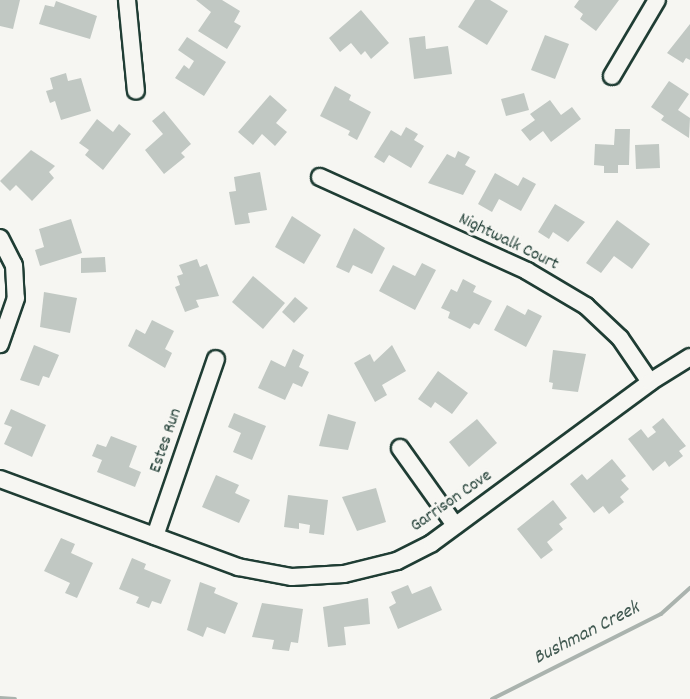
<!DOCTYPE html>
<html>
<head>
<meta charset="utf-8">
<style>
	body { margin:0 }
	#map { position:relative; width:690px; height:699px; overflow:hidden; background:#f6f6f2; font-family:Dekko,sans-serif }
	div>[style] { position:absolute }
	.stream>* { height:4px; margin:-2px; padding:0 2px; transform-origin:2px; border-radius:2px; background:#aab3ae }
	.building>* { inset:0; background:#c1c8c3 }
	.roads { filter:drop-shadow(2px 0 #1f3d34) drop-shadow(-2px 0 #1f3d34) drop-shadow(0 2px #1f3d34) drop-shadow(0 -2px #1f3d34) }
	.minor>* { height:16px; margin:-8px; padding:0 8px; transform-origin:8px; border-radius:8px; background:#f6f6f2 }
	span { translate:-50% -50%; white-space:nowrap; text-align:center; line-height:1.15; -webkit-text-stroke:6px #f6f6f2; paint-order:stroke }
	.street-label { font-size:18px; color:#1f3d34 }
	.water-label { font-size:20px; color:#425a52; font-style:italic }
</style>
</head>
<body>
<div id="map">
	<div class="stream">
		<i style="left:0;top:698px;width:15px;rotate:4deg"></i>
		<i style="left:492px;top:699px;width:189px;rotate:-26.7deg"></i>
		<i style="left:661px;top:614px;width:39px;rotate:-42deg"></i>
	</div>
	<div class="building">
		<i style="clip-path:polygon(0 0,20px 0,13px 29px,0 26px)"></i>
		<i style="clip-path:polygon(196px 0,222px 0,240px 11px,234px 22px,241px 26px,227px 49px,198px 31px,211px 12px)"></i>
		<i style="clip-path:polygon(475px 0,490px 0,508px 11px,487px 45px,458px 27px)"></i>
		<i style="clip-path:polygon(579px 0,619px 0,596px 31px,580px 19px,583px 14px,574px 7px)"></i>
		<i style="clip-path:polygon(56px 1px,97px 16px,90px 39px,39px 24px,45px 5px,54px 7px)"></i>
		<i style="clip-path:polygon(361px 10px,389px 43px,371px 59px,365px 51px,361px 55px,351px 43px,340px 52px,329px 38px)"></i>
		<i style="clip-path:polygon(690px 24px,690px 60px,686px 58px,683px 63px,667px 53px)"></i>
		<i style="clip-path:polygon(545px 35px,569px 44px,555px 79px,531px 70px)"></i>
		<i style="clip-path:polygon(425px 36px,426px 49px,448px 46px,452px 74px,414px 79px,409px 38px)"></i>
		<i style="clip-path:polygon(187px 37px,226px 62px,204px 96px,175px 78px,184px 65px,189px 69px,194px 61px,178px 50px)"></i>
		<i style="clip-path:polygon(66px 73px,68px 81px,81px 78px,91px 111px,61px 120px,55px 101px,50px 103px,46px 91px,53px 89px,50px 78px)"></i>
		<i style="clip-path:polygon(669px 81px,689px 94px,678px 110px,690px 118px,689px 138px,661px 120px,664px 116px,651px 107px)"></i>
		<i style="clip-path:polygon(335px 86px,351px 95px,349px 100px,371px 112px,357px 140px,348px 135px,350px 131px,320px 116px)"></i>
		<i style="clip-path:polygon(524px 93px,529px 110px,506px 116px,501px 99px)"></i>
		<i style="clip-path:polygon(270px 95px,287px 110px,276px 123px,287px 132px,275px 146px,262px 134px,253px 145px,238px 132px)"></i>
		<i style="clip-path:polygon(550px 100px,561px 115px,572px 107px,581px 119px,551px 142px,543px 131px,530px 141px,521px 130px,535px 120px,530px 114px)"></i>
		<i style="clip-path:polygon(164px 111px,191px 144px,181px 153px,185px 157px,164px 174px,145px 150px,163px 134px,152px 121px)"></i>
		<i style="clip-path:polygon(97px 119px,113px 132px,119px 124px,131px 134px,103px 170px,85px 155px,89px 150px,79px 143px)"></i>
		<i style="clip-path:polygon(406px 127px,418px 134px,414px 140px,424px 146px,411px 168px,389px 155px,384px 163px,374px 157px,391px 130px,401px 136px)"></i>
		<i style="clip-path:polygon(615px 129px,630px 129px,629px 165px,618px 165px,618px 173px,604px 173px,604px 166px,594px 165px,595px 144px,614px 145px)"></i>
		<i style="clip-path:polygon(659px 144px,660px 168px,636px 169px,635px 145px)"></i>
		<i style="clip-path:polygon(31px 150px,55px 166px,49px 172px,54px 178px,32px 201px,16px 185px,10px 191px,0 181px)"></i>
		<i style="clip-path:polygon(458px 151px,470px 157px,465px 165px,476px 171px,463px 195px,428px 183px,447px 154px,455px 158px)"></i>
		<i style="clip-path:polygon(260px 172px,267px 210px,248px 213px,250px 223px,235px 225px,229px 192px,236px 191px,234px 177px)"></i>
		<i style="clip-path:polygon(495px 173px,518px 186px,523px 177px,536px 184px,521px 211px,499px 199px,492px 212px,478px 204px)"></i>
		<i style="clip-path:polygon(555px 204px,585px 222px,568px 242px,553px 232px,549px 239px,538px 232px)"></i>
		<i style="clip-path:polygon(292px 216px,321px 235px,304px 264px,275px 247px)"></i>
		<i style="clip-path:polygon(71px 219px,82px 253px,40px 266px,35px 250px,44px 247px,39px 229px)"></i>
		<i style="clip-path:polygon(617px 220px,650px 244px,632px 269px,614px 256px,601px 273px,586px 263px)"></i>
		<i style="clip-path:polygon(354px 228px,385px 248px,372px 274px,353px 265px,349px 273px,336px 267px)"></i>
		<i style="clip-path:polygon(105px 257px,106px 272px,81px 273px,81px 258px)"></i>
		<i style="clip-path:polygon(197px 259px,200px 267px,207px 264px,219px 296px,196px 300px,199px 307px,185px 312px,175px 287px,180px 285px,177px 276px,183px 274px,179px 265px)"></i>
		<i style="clip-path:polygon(422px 263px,436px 270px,415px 310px,379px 291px,393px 265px,415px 276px)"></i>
		<i style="clip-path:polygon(253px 276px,285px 303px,263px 329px,232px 302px)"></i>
		<i style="clip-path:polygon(463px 279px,476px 286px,473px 292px,492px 301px,479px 325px,474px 323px,470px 329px,448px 318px,450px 312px,441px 308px,451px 289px,457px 292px)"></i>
		<i style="clip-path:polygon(44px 292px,77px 298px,70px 333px,40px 327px)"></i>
		<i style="clip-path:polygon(295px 297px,308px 308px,294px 323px,282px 312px)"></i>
		<i style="clip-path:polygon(507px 305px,525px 315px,528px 309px,542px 316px,526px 347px,494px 330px)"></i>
		<i style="clip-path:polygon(152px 320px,174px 331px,165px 349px,172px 353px,165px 368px,128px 346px,136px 329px,145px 334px)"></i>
		<i style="clip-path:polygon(34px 345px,59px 355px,49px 378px,43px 376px,39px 386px,20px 380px)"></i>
		<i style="clip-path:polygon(392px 345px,406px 371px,382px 385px,387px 395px,375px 402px,354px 363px,370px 354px,374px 362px)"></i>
		<i style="clip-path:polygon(293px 349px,304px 355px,299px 367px,309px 372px,302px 387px,293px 383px,285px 400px,258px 388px,271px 360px,285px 367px)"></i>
		<i style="clip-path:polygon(553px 350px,586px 354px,578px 392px,552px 389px,553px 383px,549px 382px)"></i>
		<i style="clip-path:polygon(438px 371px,468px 393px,452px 414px,435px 402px,431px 408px,418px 399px)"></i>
		<i style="clip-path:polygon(11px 409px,46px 425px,32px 457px,4px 444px,12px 427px,4px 424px)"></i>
		<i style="clip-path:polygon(234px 413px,266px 426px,252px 460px,233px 452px,241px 433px,228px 427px)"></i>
		<i style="clip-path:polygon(328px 414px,356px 422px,348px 450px,319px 446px)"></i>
		<i style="clip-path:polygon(663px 418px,686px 446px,679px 451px,683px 456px,669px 467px,665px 461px,653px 471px,628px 439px,641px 429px,648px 438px,656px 432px,652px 427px)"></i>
		<i style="clip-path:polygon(477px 419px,497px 443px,469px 467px,449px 442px)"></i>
		<i style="clip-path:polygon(111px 436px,137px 446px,129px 467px,141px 472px,135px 487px,97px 472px,102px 460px,92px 456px,97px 444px,106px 447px)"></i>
		<i style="clip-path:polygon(612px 459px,626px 476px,621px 480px,629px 489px,620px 497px,624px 502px,609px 514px,603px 506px,594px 513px,570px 484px,582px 474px,587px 480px)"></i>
		<i style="clip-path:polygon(216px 475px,239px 485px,235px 493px,250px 500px,239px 523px,202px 507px)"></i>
		<i style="clip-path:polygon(376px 488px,386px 522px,357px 531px,342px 497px)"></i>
		<i style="clip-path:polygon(288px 495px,328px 500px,324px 535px,309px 533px,310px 525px,299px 523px,299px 529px,284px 527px)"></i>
		<i style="clip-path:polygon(553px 500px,567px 518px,559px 524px,563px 529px,547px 542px,553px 550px,541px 559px,517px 529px)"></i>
		<i style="clip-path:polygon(61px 538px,75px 544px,71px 553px,93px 563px,77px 598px,65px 593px,70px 583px,44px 571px)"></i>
		<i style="clip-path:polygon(132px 558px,146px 564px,144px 569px,171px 580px,161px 604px,152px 601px,149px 608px,136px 603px,139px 597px,119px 589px)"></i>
		<i style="clip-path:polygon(200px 582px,216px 588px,214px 593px,238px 603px,225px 634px,207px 627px,203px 637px,187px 630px)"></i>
		<i style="clip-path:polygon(408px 585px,412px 594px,431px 586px,442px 610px,398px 629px,389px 607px,396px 603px,391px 592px)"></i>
		<i style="clip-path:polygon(368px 598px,370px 624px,344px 627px,346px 645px,328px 647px,323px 607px)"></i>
		<i style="clip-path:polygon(262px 603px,303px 609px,298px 643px,291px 642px,289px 651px,272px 649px,274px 640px,252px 637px)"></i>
	</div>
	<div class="roads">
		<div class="minor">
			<i style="left:127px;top:0;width:91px;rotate:84.4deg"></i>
			<i style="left:612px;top:76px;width:88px;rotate:-59.4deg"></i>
			<i style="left:320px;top:177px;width:227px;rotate:24.4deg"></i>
			<i style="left:527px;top:271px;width:69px;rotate:30.7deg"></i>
			<i style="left:586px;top:306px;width:47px;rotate:43.3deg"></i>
			<i style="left:620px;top:338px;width:53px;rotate:55.7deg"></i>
			<i style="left:0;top:238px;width:30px;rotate:63deg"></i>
			<i style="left:14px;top:265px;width:33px;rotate:87deg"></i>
			<i style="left:16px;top:298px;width:49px;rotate:109.2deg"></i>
			<i style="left:400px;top:448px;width:95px;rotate:54.5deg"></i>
			<i style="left:0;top:479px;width:254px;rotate:20.3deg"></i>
			<i style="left:238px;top:567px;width:55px;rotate:10.5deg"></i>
			<i style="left:292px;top:577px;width:52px;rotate:-3.3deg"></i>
			<i style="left:344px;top:574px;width:55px;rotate:-13.8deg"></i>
			<i style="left:397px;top:561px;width:39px;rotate:-27deg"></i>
			<i style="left:432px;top:543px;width:271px;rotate:-36.4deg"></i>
			<i style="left:650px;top:382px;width:47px;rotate:-32deg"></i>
			<i style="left:155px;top:536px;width:187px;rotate:-71deg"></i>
		</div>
	</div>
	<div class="street-label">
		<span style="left:508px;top:243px;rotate:26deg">Nightwalk Court</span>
		<span style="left:167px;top:441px;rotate:-71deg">Estes Run</span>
		<span style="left:452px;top:502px;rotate:-35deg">Garrison Cove</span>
	</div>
	<div class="water-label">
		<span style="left:587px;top:634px;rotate:-27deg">Bushman Creek</span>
	</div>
</div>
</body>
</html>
